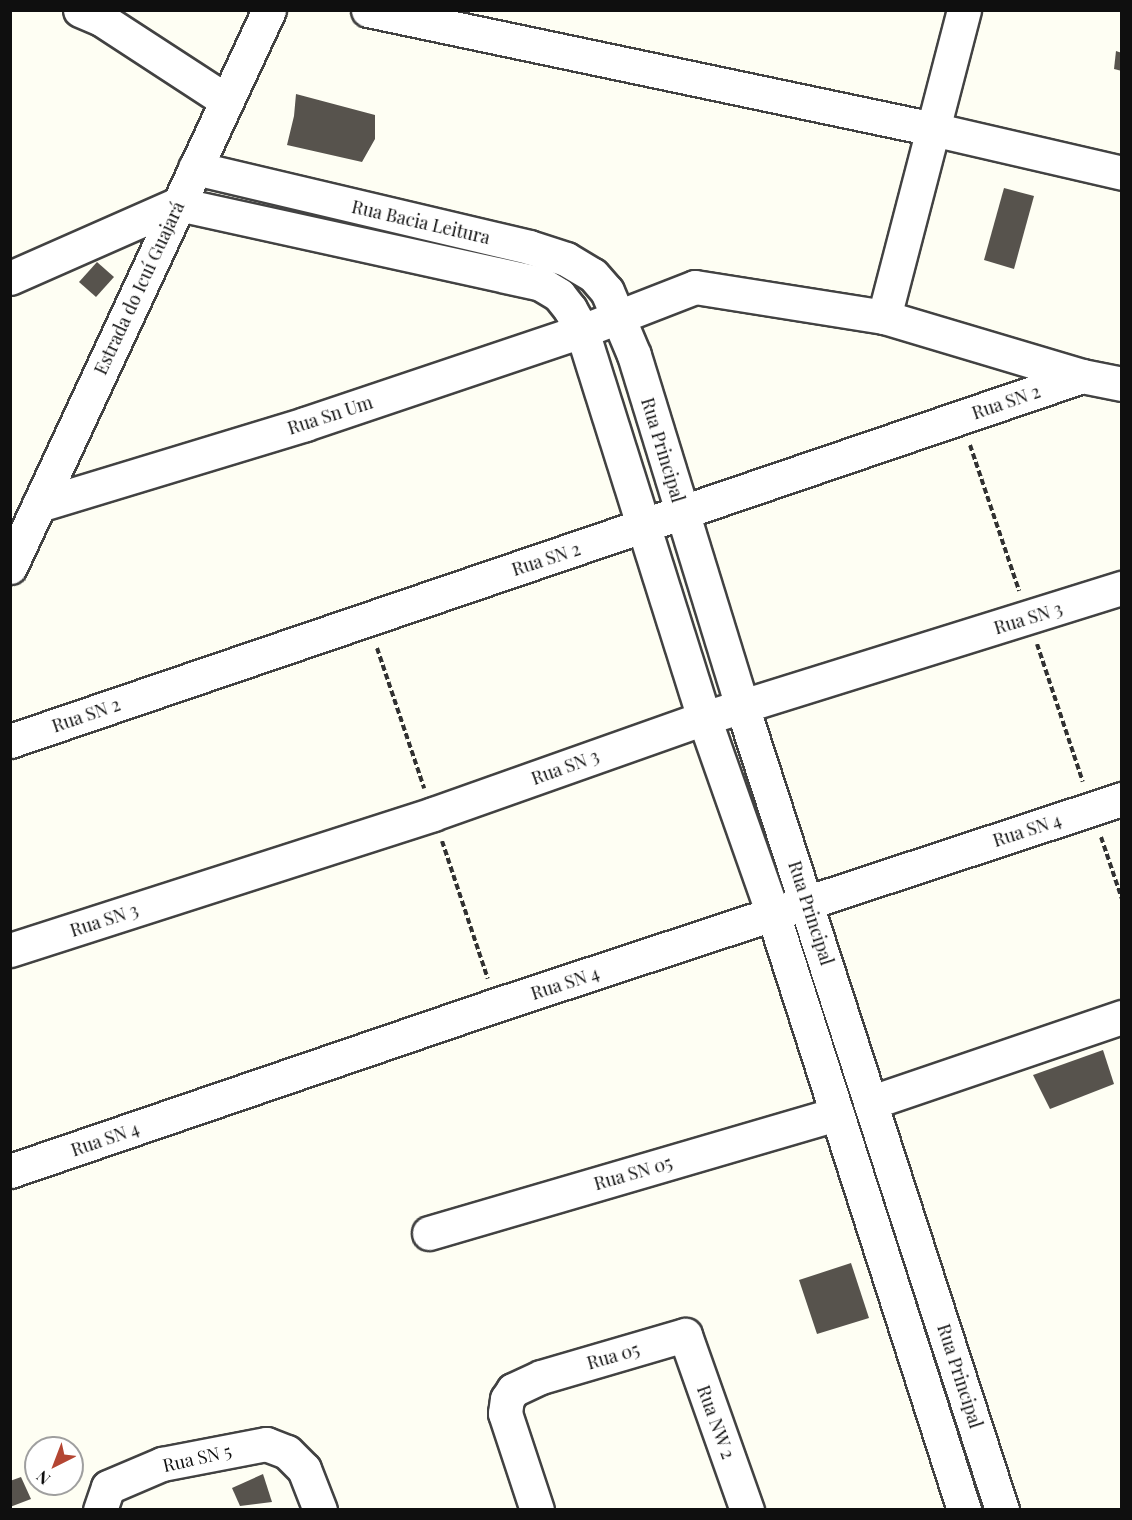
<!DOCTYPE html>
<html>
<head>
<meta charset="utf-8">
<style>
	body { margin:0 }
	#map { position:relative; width:1132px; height:1520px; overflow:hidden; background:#fefef3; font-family:"Playfair Display",serif }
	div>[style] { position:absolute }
	.building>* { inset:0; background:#57534d }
	.path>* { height:4px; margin-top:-2px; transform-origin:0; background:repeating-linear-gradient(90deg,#313131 0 6px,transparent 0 9px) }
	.roads { filter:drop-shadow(2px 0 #424242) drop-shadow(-2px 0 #424242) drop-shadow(0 2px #424242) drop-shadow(0 -2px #424242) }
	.minor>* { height:33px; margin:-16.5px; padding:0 16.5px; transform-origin:16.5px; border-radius:16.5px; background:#fff }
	span { translate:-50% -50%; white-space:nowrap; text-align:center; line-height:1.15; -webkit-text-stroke:6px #fff; paint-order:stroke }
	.street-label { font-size:18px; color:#0f0f0f }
	.frame { position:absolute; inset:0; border:12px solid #0f0f0f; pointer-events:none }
	.north { position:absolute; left:24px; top:1436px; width:60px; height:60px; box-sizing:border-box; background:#fff; border:2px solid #9f9f9f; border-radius:50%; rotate:222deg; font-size:16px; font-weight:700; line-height:24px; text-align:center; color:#0f0f0f }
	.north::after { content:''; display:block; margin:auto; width:21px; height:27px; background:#b44633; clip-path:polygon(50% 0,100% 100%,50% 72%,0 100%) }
</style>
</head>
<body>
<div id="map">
	<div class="building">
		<i style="clip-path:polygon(1116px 51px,1122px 53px,1122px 71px,1114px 69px)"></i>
		<i style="clip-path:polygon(296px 94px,375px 115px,375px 139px,362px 162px,287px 145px,294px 116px)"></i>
		<i style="clip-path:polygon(1004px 188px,1034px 196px,1014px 269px,984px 260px)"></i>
		<i style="clip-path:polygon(97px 262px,114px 277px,96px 297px,79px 282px)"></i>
		<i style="clip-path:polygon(1103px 1050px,1114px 1084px,1050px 1109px,1033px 1075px)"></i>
		<i style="clip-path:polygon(851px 1263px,869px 1318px,817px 1334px,799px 1280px)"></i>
		<i style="clip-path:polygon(263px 1474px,272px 1502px,240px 1506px,232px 1488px)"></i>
		<i style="clip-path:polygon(21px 1477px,31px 1499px,10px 1507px,10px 1481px)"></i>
	</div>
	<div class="path">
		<i style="left:970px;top:445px;width:154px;rotate:71.4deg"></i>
		<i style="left:1037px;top:644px;width:145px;rotate:71.6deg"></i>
		<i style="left:377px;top:648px;width:148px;rotate:71.4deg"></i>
		<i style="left:1101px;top:837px;width:65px;rotate:71.3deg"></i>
		<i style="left:442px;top:841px;width:145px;rotate:71.6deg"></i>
	</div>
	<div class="roads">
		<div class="minor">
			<i style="left:80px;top:10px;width:23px;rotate:23deg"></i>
			<i style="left:101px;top:19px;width:150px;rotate:33.1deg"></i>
			<i style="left:368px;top:10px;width:563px;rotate:11.89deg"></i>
			<i style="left:919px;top:126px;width:208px;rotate:13deg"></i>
			<i style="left:195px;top:168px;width:343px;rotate:13.3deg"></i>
			<i style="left:529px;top:247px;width:39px;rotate:18deg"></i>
			<i style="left:566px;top:259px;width:31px;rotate:31deg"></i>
			<i style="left:593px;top:275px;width:21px;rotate:49deg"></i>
			<i style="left:607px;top:291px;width:69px;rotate:67.1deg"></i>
			<i style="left:634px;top:355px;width:367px;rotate:72.9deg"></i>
			<i style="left:742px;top:706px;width:845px;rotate:72.08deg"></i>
			<i style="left:178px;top:204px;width:372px;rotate:12.4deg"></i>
			<i style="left:541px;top:284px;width:21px;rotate:31deg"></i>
			<i style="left:559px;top:295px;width:18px;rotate:52deg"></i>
			<i style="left:570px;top:309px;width:25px;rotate:61deg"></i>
			<i style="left:582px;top:331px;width:406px;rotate:72.5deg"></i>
			<i style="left:704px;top:718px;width:208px;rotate:70.6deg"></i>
			<i style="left:773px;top:914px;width:626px;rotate:72.23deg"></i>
			<i style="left:10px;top:278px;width:184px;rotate:-23.8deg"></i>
			<i style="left:884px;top:317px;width:317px;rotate:-75.4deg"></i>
			<i style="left:39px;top:505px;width:278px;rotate:-16.9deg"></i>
			<i style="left:305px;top:424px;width:292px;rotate:-18.6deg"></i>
			<i style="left:582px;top:331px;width:121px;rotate:-21.3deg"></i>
			<i style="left:695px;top:287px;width:191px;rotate:9deg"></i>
			<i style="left:884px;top:317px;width:207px;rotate:16.6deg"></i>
			<i style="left:1082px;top:376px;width:41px;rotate:11.3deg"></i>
			<i style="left:10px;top:567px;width:614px;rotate:-65.06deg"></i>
			<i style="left:10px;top:741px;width:1132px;rotate:-18.8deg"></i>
			<i style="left:10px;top:950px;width:444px;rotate:-17.8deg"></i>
			<i style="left:433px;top:814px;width:288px;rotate:-19.5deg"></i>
			<i style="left:704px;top:718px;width:438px;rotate:-17.3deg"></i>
			<i style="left:872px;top:1102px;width:264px;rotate:-18.8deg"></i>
			<i style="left:10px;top:1171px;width:514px;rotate:-18.86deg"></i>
			<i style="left:496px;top:1005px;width:659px;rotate:-18.22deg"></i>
			<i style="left:429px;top:1233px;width:425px;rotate:-16.3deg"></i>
			<i style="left:100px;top:1510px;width:24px;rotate:-71deg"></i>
			<i style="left:108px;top:1487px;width:59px;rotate:-23.1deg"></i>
			<i style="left:162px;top:1464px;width:106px;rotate:-10.9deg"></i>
			<i style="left:266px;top:1444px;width:22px;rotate:21deg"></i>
			<i style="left:287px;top:1452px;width:24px;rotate:45deg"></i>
			<i style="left:304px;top:1469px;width:44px;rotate:68.7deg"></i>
			<i style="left:537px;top:1510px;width:102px;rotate:-108.3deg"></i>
			<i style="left:505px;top:1413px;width:14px;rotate:-82deg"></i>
			<i style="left:507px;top:1399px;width:11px;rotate:-56deg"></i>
			<i style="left:513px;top:1390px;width:31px;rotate:-25deg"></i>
			<i style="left:541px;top:1377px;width:150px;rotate:-16.3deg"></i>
			<i style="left:685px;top:1335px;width:186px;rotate:70.5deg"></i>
		</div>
	</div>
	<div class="street-label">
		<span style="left:421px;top:222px;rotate:13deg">Rua Bacia Leitura</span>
		<span style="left:139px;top:288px;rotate:-65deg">Estrada do Icuí Guajará</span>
		<span style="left:1006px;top:402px;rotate:-19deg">Rua SN 2</span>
		<span style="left:330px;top:415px;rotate:-18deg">Rua Sn Um</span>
		<span style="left:663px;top:450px;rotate:73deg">Rua Principal</span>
		<span style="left:546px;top:559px;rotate:-18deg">Rua SN 2</span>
		<span style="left:1028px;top:618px;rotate:-17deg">Rua SN 3</span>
		<span style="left:86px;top:715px;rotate:-19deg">Rua SN 2</span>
		<span style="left:565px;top:767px;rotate:-20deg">Rua SN 3</span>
		<span style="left:1027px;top:830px;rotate:-18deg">Rua SN 4</span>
		<span style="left:811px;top:913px;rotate:72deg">Rua Principal</span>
		<span style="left:104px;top:920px;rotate:-18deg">Rua SN 3</span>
		<span style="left:565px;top:983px;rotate:-18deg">Rua SN 4</span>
		<span style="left:105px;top:1139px;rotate:-19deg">Rua SN 4</span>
		<span style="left:633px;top:1173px;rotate:-16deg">Rua SN 05</span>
		<span style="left:613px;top:1356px;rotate:-16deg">Rua 05</span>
		<span style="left:960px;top:1376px;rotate:72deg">Rua Principal</span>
		<span style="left:716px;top:1422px;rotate:70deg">Rua NW 2</span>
		<span style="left:197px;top:1458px;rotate:-13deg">Rua SN 5</span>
	</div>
	<div class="frame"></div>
	<div class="north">N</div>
</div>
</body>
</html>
